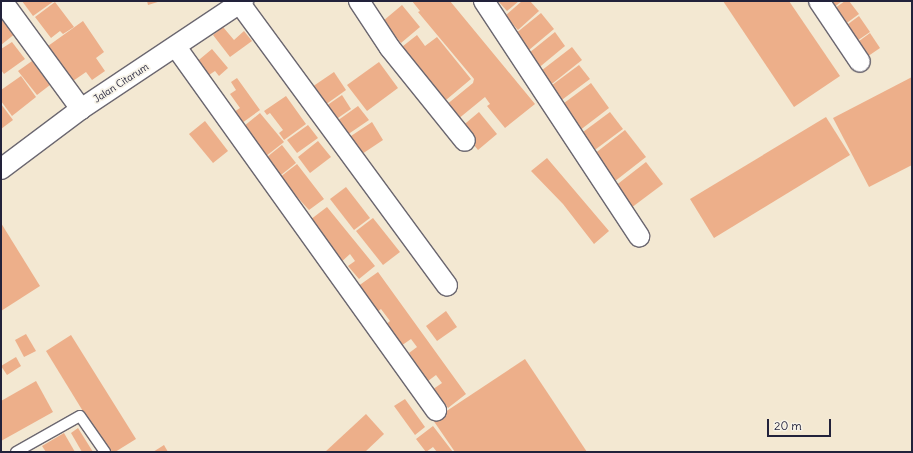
<!DOCTYPE html>
<html>
<head>
<meta charset="utf-8">
<style>
	body { margin:0 }
	#map { position:relative; width:913px; height:453px; overflow:hidden; background:#f3e8d2; font-family:Delius,sans-serif }
	div>[style] { position:absolute }
	.building>* { inset:0; background:#edaf8a }
	.roads { filter:drop-shadow(1px 0 #6b6770) drop-shadow(-1px 0 #6b6770) drop-shadow(0 1px #6b6770) drop-shadow(0 -1px #6b6770) }
	.lane>* { height:10px; margin:-5px; padding:0 5px; transform-origin:5px; border-radius:5px; background:#fff }
	.street>* { height:20px; margin:-10px; padding:0 10px; transform-origin:10px; border-radius:10px; background:#fff }
	span { translate:-50% -50%; white-space:nowrap; text-align:center; line-height:1.15; -webkit-text-stroke:3.5px #f7f3e8; paint-order:stroke }
	.street-label { font-size:10px; color:#22223b }
	.frame { position:absolute; inset:0; border:2px solid #22223b; pointer-events:none }
	.scale { position:absolute; left:767px; top:419px; width:64px; height:18px; box-sizing:border-box; border:2px solid #22223b; border-top:0; padding-left:5px; font-size:12px; line-height:14px; white-space:nowrap; color:#22223b; -webkit-text-stroke:3px #f7f3e8; paint-order:stroke }
</style>
</head>
<body>
<div id="map">
	<div class="building">
		<i style="clip-path:polygon(22px 1px,54px 1px,33px 16px)"></i>
		<i style="clip-path:polygon(147px 1px,161px 1px,148px 5px)"></i>
		<i style="clip-path:polygon(412px 1px,450px 1px,535px 104px,505px 128px,487px 106px,490px 104px,485px 97px,452px 124px,440px 110px,473px 83px,474px 79px,418px 12px,420px 11px)"></i>
		<i style="clip-path:polygon(498px 1px,519px 1px,507px 11px)"></i>
		<i style="clip-path:polygon(522px 1px,530px 1px,539px 11px,518px 30px,505px 16px)"></i>
		<i style="clip-path:polygon(723px 1px,789px 1px,840px 76px,794px 107px)"></i>
		<i style="clip-path:polygon(820px 1px,842px 1px,828px 12px)"></i>
		<i style="clip-path:polygon(845px 1px,849px 1px,859px 14px,840px 28px,828px 13px)"></i>
		<i style="clip-path:polygon(55px 2px,74px 27px,63px 34px,60px 31px,51px 38px,35px 17px)"></i>
		<i style="clip-path:polygon(402px 5px,420px 27px,401px 43px,383px 21px)"></i>
		<i style="clip-path:polygon(541px 13px,554px 29px,523px 55px,510px 38px)"></i>
		<i style="clip-path:polygon(1px 14px,16px 33px,1px 45px)"></i>
		<i style="clip-path:polygon(859px 16px,870px 32px,851px 45px,840px 30px)"></i>
		<i style="clip-path:polygon(83px 21px,104px 52px,96px 58px,105px 71px,92px 80px,86px 72px,73px 81px,48px 46px)"></i>
		<i style="clip-path:polygon(223px 27px,234px 40px,244px 31px,252px 41px,230px 57px,213px 35px)"></i>
		<i style="clip-path:polygon(555px 32px,565px 46px,536px 70px,524px 57px)"></i>
		<i style="clip-path:polygon(870px 33px,880px 48px,861px 61px,851px 47px)"></i>
		<i style="clip-path:polygon(417px 35px,425px 46px,437px 37px,471px 79px,440px 105px,398px 50px)"></i>
		<i style="clip-path:polygon(12px 42px,25px 59px,4px 74px,1px 70px,1px 49px)"></i>
		<i style="clip-path:polygon(572px 47px,582px 60px,548px 87px,537px 74px)"></i>
		<i style="clip-path:polygon(212px 49px,228px 68px,219px 76px,215px 71px,209px 75px,194px 64px)"></i>
		<i style="clip-path:polygon(32px 61px,50px 85px,37px 95px,18px 71px)"></i>
		<i style="clip-path:polygon(379px 62px,398px 88px,367px 111px,347px 85px)"></i>
		<i style="clip-path:polygon(579px 65px,590px 79px,555px 105px,544px 91px)"></i>
		<i style="clip-path:polygon(334px 72px,346px 90px,325px 105px,312px 87px)"></i>
		<i style="clip-path:polygon(21px 76px,36px 97px,12px 116px,1px 101px,1px 90px)"></i>
		<i style="clip-path:polygon(912px 77px,912px 165px,869px 187px,833px 118px)"></i>
		<i style="clip-path:polygon(237px 78px,260px 110px,242px 123px,234px 112px,240px 108px,230px 94px,236px 90px,231px 82px)"></i>
		<i style="clip-path:polygon(591px 83px,609px 108px,575px 134px,556px 109px)"></i>
		<i style="clip-path:polygon(342px 95px,351px 109px,335px 120px,326px 106px)"></i>
		<i style="clip-path:polygon(286px 96px,306px 124px,284px 140px,279px 133px,283px 130px,270px 113px,267px 115px,264px 111px)"></i>
		<i style="clip-path:polygon(1px 104px,13px 120px,1px 129px)"></i>
		<i style="clip-path:polygon(358px 106px,369px 120px,347px 135px,337px 121px)"></i>
		<i style="clip-path:polygon(479px 112px,497px 134px,478px 150px,460px 128px)"></i>
		<i style="clip-path:polygon(610px 112px,623px 129px,588px 155px,575px 138px)"></i>
		<i style="clip-path:polygon(260px 113px,284px 142px,261px 160px,238px 131px)"></i>
		<i style="clip-path:polygon(826px 117px,850px 155px,714px 238px,690px 199px)"></i>
		<i style="clip-path:polygon(205px 121px,228px 151px,213px 163px,189px 134px)"></i>
		<i style="clip-path:polygon(372px 122px,383px 140px,356px 158px,345px 140px)"></i>
		<i style="clip-path:polygon(308px 125px,318px 138px,297px 153px,287px 140px)"></i>
		<i style="clip-path:polygon(625px 130px,646px 157px,610px 185px,589px 158px)"></i>
		<i style="clip-path:polygon(318px 141px,331px 157px,310px 173px,298px 157px)"></i>
		<i style="clip-path:polygon(282px 145px,296px 163px,276px 179px,262px 161px)"></i>
		<i style="clip-path:polygon(547px 158px,609px 231px,594px 244px,563px 204px,531px 171px)"></i>
		<i style="clip-path:polygon(646px 162px,663px 184px,627px 211px,610px 190px)"></i>
		<i style="clip-path:polygon(297px 164px,324px 199px,309px 210px,288px 187px,275px 181px)"></i>
		<i style="clip-path:polygon(346px 187px,370px 218px,354px 230px,330px 199px)"></i>
		<i style="clip-path:polygon(327px 207px,375px 266px,359px 279px,348px 266px,355px 261px,350px 254px,339px 264px,306px 223px)"></i>
		<i style="clip-path:polygon(373px 218px,400px 252px,383px 265px,356px 231px)"></i>
		<i style="clip-path:polygon(1px 223px,40px 286px,1px 311px)"></i>
		<i style="clip-path:polygon(378px 272px,466px 394px,448px 408px,440px 397px,435px 401px,429px 392px,442px 383px,436px 375px,428px 381px,409px 353px,417px 347px,411px 339px,398px 348px,383px 327px,390px 321px,381px 309px,373px 315px,354px 289px)"></i>
		<i style="clip-path:polygon(446px 311px,457px 327px,437px 341px,426px 326px)"></i>
		<i style="clip-path:polygon(26px 334px,36px 351px,24px 357px,15px 340px)"></i>
		<i style="clip-path:polygon(71px 335px,136px 439px,115px 452px,108px 452px,46px 351px)"></i>
		<i style="clip-path:polygon(16px 357px,21px 366px,7px 375px,1px 366px)"></i>
		<i style="clip-path:polygon(525px 359px,587px 452px,455px 452px,433px 420px)"></i>
		<i style="clip-path:polygon(36px 381px,53px 412px,1px 441px,1px 401px)"></i>
		<i style="clip-path:polygon(405px 399px,425px 427px,415px 435px,394px 406px)"></i>
		<i style="clip-path:polygon(366px 414px,384px 434px,365px 452px,325px 452px)"></i>
		<i style="clip-path:polygon(433px 426px,453px 452px,437px 452px,433px 447px,426px 452px,416px 439px)"></i>
		<i style="clip-path:polygon(78px 428px,93px 452px,82px 452px,71px 433px)"></i>
		<i style="clip-path:polygon(64px 433px,75px 452px,46px 452px,42px 446px)"></i>
		<i style="clip-path:polygon(164px 445px,168px 452px,153px 452px)"></i>
	</div>
	<div class="roads">
		<div class="lane">
			<i style="left:16px;top:452px;width:73px;rotate:-29.4deg"></i>
			<i style="left:80px;top:416px;width:44px;rotate:55.2deg"></i>
		</div>
		<div class="street">
			<i style="left:2px;top:1px;width:134px;rotate:53.8deg"></i>
			<i style="left:238px;top:1px;width:353px;rotate:53.7deg"></i>
			<i style="left:359px;top:1px;width:56px;rotate:56.6deg"></i>
			<i style="left:390px;top:48px;width:119px;rotate:51.1deg"></i>
			<i style="left:484px;top:1px;width:282px;rotate:56.6deg"></i>
			<i style="left:819px;top:1px;width:73px;rotate:56.1deg"></i>
			<i style="left:176px;top:47px;width:447px;rotate:54.4deg"></i>
			<i style="left:1px;top:169px;width:100px;rotate:-36.9deg"></i>
			<i style="left:81px;top:109px;width:195px;rotate:-33.7deg"></i>
		</div>
	</div>
	<div class="street-label">
		<span style="left:121px;top:83px;rotate:-33deg">Jalan Citarum</span>
	</div>
	<div class="frame"></div>
	<div class="scale">20 m</div>
</div>
</body>
</html>
